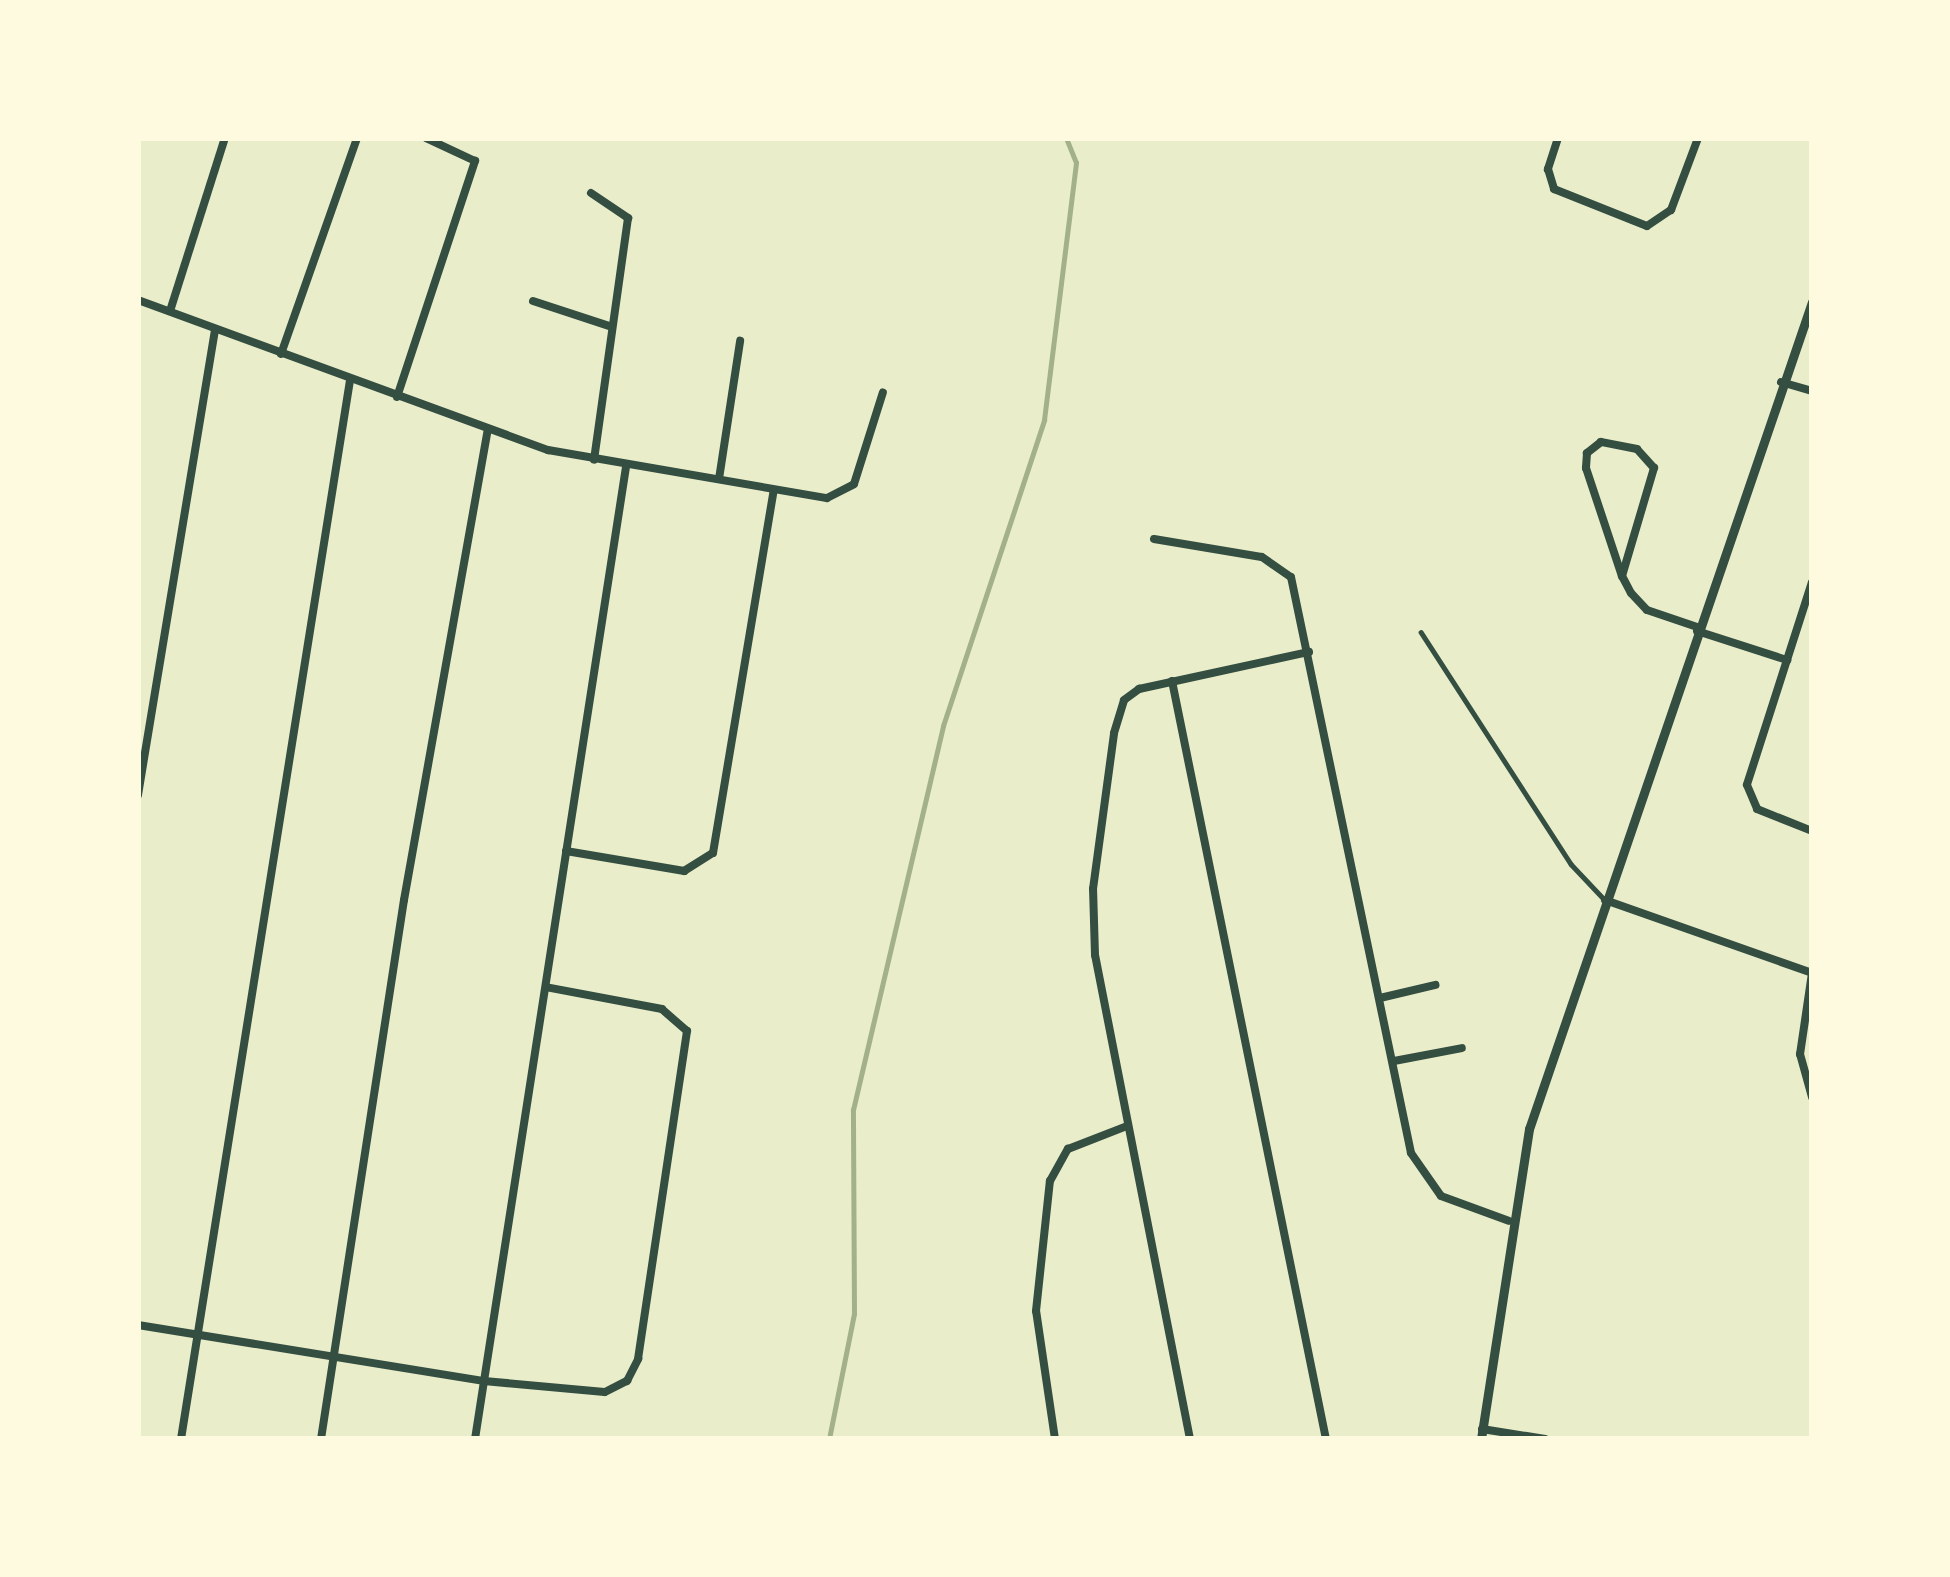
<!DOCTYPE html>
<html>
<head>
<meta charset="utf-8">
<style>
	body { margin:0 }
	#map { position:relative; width:1950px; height:1577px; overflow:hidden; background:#e9edc9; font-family:"DM Sans",sans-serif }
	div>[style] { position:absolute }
	.stream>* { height:4.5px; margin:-2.25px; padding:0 2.25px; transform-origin:2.25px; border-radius:2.25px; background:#a3b18a }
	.service>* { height:4.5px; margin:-2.25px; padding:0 2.25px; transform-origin:2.25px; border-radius:2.25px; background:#344e41 }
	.minor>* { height:8px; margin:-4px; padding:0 4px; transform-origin:4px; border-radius:4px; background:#344e41 }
	.tertiary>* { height:9px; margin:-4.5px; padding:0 4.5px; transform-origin:4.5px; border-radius:4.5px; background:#344e41 }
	span { translate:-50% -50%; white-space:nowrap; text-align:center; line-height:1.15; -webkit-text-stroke:12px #fefae0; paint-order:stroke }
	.frame { position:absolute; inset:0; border:141px solid #fefae0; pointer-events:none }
</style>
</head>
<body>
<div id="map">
	<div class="stream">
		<i style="left:829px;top:1439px;width:127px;rotate:-78.7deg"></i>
		<i style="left:854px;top:1314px;width:204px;rotate:-90.3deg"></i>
		<i style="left:853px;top:1110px;width:394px;rotate:-76.8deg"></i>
		<i style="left:943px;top:726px;width:322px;rotate:-71.7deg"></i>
		<i style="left:1044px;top:420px;width:259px;rotate:-82.9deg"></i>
		<i style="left:1076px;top:163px;width:27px;rotate:-112deg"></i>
	</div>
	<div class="service">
		<i style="left:1421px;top:632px;width:276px;rotate:57.1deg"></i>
		<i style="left:1571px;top:864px;width:47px;rotate:46.7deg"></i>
	</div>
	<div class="minor">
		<i style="left:1558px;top:138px;width:33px;rotate:108deg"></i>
		<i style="left:1548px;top:169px;width:21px;rotate:73deg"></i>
		<i style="left:1554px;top:189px;width:100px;rotate:21.7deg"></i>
		<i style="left:1647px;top:226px;width:29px;rotate:-34deg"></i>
		<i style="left:1671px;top:210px;width:77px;rotate:-69.4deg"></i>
		<i style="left:591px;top:193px;width:45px;rotate:34deg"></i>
		<i style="left:628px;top:218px;width:244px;rotate:98deg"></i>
		<i style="left:138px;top:300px;width:437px;rotate:20.1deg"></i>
		<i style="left:548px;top:450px;width:283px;rotate:9.8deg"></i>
		<i style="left:827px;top:498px;width:30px;rotate:-27deg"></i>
		<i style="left:854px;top:484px;width:96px;rotate:-72.5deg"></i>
		<i style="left:533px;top:301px;width:83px;rotate:18.2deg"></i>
		<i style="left:170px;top:311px;width:182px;rotate:-72.4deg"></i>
		<i style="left:281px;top:354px;width:229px;rotate:-70.6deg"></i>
		<i style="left:1781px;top:382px;width:32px;rotate:16deg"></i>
		<i style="left:397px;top:397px;width:249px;rotate:-71.7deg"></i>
		<i style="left:475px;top:161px;width:54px;rotate:-154.9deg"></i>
		<i style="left:719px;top:479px;width:140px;rotate:-81.3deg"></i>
		<i style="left:1154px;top:539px;width:109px;rotate:9.5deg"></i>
		<i style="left:1262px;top:557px;width:35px;rotate:35deg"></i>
		<i style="left:1291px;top:577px;width:588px;rotate:78.23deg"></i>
		<i style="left:1411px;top:1153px;width:52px;rotate:55.1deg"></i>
		<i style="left:1441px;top:1196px;width:72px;rotate:20.2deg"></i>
		<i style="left:1622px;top:576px;width:113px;rotate:-73.5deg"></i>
		<i style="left:1654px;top:468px;width:25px;rotate:-132deg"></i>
		<i style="left:1637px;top:449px;width:37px;rotate:-169deg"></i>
		<i style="left:1601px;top:442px;width:18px;rotate:142deg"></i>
		<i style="left:1587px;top:453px;width:15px;rotate:94deg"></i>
		<i style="left:1586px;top:468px;width:114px;rotate:71.6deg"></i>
		<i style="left:1622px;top:576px;width:19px;rotate:62deg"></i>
		<i style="left:1631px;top:593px;width:23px;rotate:47deg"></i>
		<i style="left:1647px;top:610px;width:53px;rotate:18.8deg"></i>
		<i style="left:1812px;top:582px;width:213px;rotate:107.8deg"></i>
		<i style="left:1747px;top:785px;width:26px;rotate:67deg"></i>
		<i style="left:1757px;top:809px;width:59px;rotate:21.8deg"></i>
		<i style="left:1697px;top:631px;width:95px;rotate:17.9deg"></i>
		<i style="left:1172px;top:681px;width:773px;rotate:78.52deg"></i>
		<i style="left:138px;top:795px;width:472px;rotate:-80.6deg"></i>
		<i style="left:566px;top:851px;width:120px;rotate:9.6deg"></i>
		<i style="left:684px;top:871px;width:34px;rotate:-32deg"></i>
		<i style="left:713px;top:853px;width:368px;rotate:-80.5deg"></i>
		<i style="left:1605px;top:900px;width:219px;rotate:19.4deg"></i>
		<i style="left:1812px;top:973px;width:82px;rotate:98.4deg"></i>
		<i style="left:1800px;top:1054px;width:45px;rotate:74.4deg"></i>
		<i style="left:1380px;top:998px;width:57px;rotate:-13.3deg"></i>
		<i style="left:1394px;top:1061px;width:69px;rotate:-10.8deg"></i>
		<i style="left:138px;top:1325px;width:351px;rotate:9.2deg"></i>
		<i style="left:484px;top:1381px;width:121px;rotate:5.2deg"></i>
		<i style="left:605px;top:1392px;width:25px;rotate:-27deg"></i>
		<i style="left:627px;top:1381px;width:25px;rotate:-63deg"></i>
		<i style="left:638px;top:1359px;width:332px;rotate:-81.5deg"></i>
		<i style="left:687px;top:1031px;width:33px;rotate:-139deg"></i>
		<i style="left:662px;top:1009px;width:118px;rotate:-169.3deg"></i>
		<i style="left:1482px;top:1429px;width:64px;rotate:9deg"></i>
		<i style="left:181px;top:1439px;width:1072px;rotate:-80.93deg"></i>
		<i style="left:321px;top:1439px;width:545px;rotate:-81.25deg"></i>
		<i style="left:404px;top:900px;width:478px;rotate:-79.9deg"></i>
		<i style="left:475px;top:1439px;width:984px;rotate:-81.17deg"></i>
		<i style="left:1055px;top:1439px;width:129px;rotate:-98.4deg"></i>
		<i style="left:1036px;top:1311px;width:131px;rotate:-83.9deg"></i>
		<i style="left:1050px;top:1181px;width:37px;rotate:-61deg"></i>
		<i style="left:1068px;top:1149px;width:63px;rotate:-21.3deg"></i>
		<i style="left:1190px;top:1439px;width:493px;rotate:-101.1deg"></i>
		<i style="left:1095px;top:955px;width:66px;rotate:-91.7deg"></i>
		<i style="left:1093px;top:889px;width:157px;rotate:-82.3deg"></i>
		<i style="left:1114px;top:733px;width:34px;rotate:-73deg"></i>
		<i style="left:1124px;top:700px;width:19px;rotate:-36deg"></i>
		<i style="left:1139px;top:689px;width:174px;rotate:-12.3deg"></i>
	</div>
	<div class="tertiary">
		<i style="left:1481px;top:1439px;width:314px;rotate:-81.2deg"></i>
		<i style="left:1529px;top:1129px;width:874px;rotate:-71.11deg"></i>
	</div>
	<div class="frame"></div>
</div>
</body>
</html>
